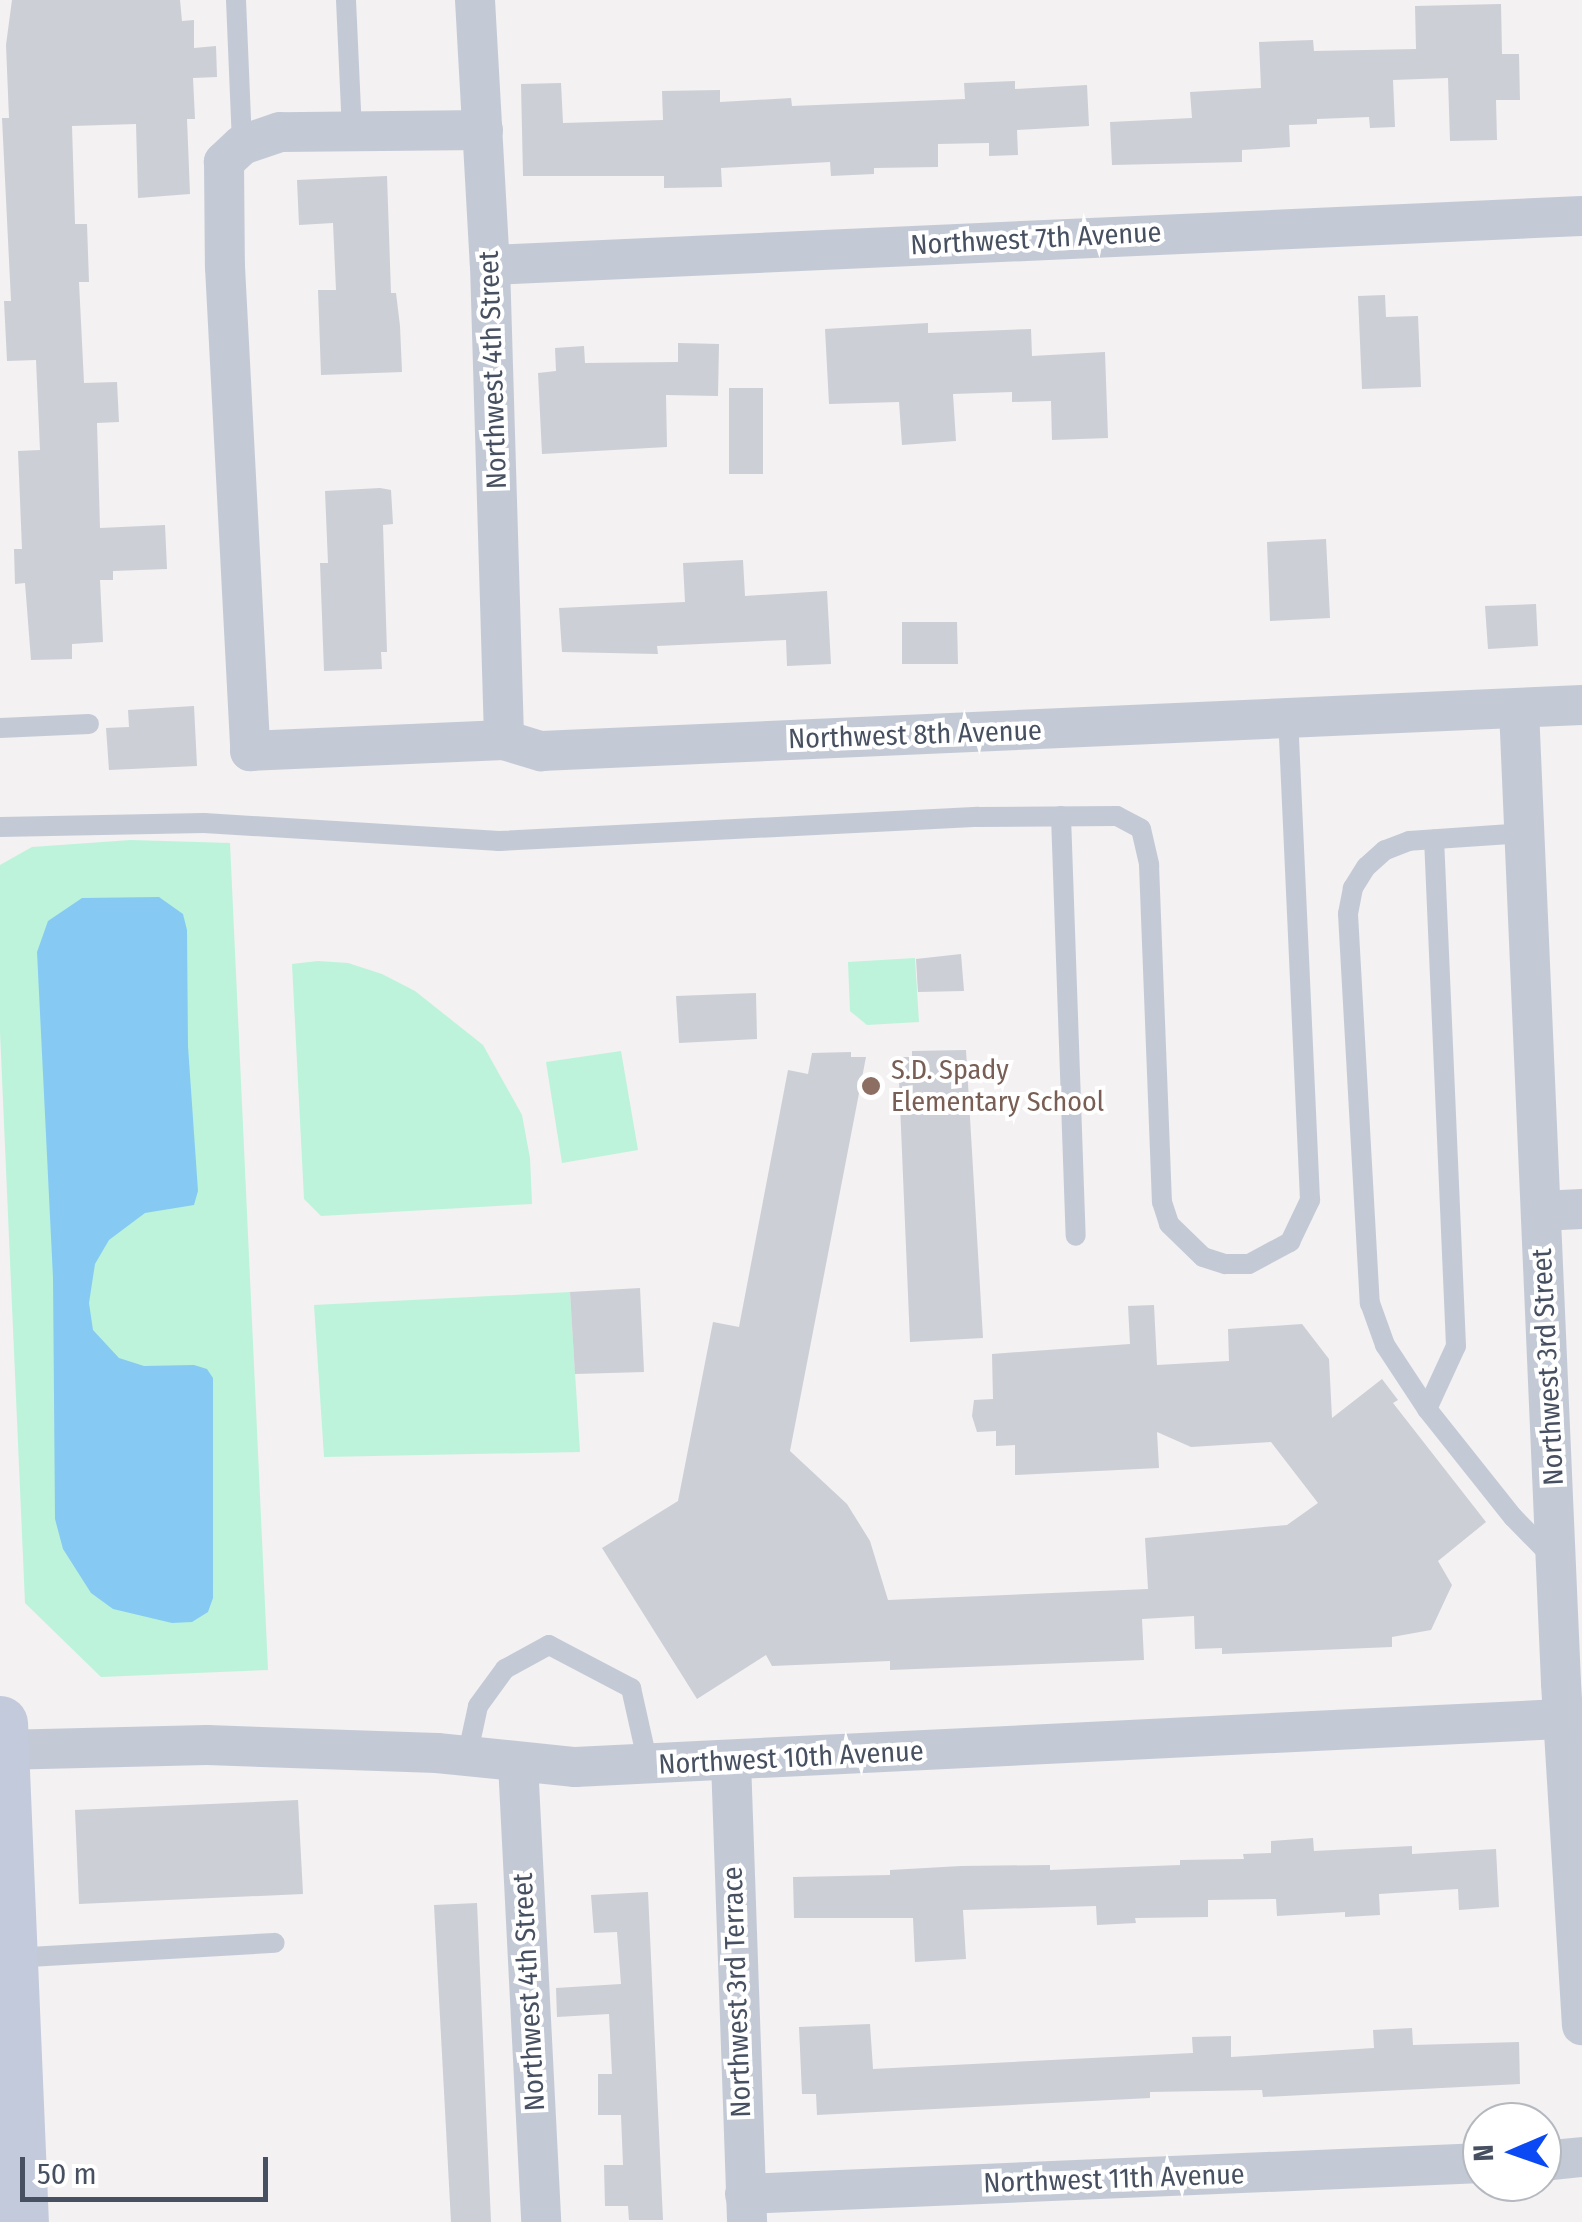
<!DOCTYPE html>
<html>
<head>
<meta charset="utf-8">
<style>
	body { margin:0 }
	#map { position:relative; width:1582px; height:2222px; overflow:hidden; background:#f3f1f1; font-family:"Fira Sans Condensed",sans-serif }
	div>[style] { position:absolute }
	.green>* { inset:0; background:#bdf3db }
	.water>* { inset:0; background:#86caf3 }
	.building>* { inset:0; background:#cccfd6 }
	.lane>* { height:20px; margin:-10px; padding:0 10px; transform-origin:10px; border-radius:10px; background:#c3cad6 }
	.street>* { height:40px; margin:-20px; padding:0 20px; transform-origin:20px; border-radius:20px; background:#c3cad6 }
	.secondary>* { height:55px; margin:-27.5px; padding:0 27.5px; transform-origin:27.5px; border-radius:27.5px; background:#c2cadb }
	.dots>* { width:28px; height:28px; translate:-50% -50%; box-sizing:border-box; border:5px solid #fff; border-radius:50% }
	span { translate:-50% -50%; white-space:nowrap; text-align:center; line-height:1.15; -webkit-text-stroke:8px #fff; paint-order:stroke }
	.street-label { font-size:28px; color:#475060 }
	.education-label { font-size:28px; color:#785e54 }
	.left { translate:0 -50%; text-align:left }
	.north { position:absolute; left:1462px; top:2102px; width:100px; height:100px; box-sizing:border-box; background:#fff; border:2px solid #b5b9bf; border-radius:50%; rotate:268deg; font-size:28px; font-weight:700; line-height:40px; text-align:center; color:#475060 }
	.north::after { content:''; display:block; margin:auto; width:35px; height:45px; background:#0a49f4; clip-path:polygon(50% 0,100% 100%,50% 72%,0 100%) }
	.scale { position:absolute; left:20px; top:2157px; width:248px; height:45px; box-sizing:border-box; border:5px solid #475060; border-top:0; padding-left:12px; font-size:30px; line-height:35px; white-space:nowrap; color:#475060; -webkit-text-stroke:8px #fff; paint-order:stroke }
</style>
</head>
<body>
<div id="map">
	<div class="green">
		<i style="clip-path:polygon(131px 840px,230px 843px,268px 1670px,101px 1677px,25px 1603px,0 1032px,0 865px,32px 847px)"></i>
		<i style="clip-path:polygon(915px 958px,919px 1022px,867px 1025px,850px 1011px,848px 962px)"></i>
		<i style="clip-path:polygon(318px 961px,348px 963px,382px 974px,415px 991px,483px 1045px,522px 1115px,530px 1158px,532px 1204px,321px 1216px,304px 1199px,292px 964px)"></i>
		<i style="clip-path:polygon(621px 1051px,638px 1150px,562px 1163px,546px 1062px)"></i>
		<i style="clip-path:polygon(570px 1292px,580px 1452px,324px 1457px,314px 1305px)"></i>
	</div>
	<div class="water">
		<i style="clip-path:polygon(159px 897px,183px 914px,187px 930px,188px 1046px,198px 1191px,194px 1205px,145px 1213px,109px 1240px,95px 1264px,89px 1303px,93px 1330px,119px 1358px,144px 1366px,194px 1365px,207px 1369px,213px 1378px,213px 1598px,208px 1612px,192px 1622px,172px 1623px,113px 1609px,91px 1593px,63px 1549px,55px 1519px,53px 1278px,37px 952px,48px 921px,82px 898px)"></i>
	</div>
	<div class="building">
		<i style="clip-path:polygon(12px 0,180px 0,182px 21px,194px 20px,194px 48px,216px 46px,217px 77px,193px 78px,195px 119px,187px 119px,190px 194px,138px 198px,136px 124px,72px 126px,75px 224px,87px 224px,89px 282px,79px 282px,84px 383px,117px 382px,119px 422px,97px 423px,100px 528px,165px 525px,167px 569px,113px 571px,113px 580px,100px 580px,103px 642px,72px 644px,72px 659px,31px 660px,25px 583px,15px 584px,14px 549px,22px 549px,18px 451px,40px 450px,36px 360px,7px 361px,4px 301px,11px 301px,2px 118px,9px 118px,6px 45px)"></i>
		<i style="clip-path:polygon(1501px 4px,1502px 54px,1519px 54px,1520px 100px,1496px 100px,1497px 140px,1450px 141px,1448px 78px,1393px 80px,1395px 127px,1370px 128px,1369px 117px,1317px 119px,1317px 124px,1289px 125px,1290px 147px,1242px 150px,1242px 162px,1112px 165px,1110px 122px,1192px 118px,1190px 92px,1261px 88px,1259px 42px,1313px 40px,1314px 51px,1416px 49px,1415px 6px)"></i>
		<i style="clip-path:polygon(1015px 81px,1015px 89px,1087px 85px,1089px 126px,1017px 130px,1018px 155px,989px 156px,989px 143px,938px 144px,938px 167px,874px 168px,874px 174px,831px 176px,830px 162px,721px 168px,722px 187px,664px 188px,664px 176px,523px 176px,521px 84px,561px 83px,563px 123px,663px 120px,662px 91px,720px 90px,720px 102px,791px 98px,792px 106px,965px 99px,964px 83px)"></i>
		<i style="clip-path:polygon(387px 176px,391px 293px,396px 293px,400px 326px,402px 372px,321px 375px,318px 290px,336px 290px,333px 223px,299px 225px,297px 180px)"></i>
		<i style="clip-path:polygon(1385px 295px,1386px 317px,1418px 316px,1421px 387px,1362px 389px,1358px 296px)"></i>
		<i style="clip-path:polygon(928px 323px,928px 333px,1031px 329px,1032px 356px,1105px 352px,1108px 438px,1052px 440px,1051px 401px,1012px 402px,1012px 392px,953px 394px,956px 441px,902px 445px,899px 402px,829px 404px,825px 329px)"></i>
		<i style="clip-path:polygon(678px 343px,719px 344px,718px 396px,666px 395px,667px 447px,542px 454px,538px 373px,556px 371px,555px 348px,584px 346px,585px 363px,678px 362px)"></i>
		<i style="clip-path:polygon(729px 388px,763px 388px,763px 474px,729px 474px)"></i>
		<i style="clip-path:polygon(380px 488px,391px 490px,393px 524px,383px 525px,387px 652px,381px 652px,382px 669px,324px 671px,320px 563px,328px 563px,325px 491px)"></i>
		<i style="clip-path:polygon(1326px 539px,1330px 618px,1270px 621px,1267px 542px)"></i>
		<i style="clip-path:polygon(743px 560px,745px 596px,827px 591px,831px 664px,787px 666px,786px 640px,657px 646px,658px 654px,562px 652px,559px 608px,685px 602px,683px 563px)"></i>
		<i style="clip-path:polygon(1536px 604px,1538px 646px,1488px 649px,1485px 606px)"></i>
		<i style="clip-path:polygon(902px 622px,957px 622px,958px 664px,902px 664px)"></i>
		<i style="clip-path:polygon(194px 706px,197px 766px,109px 770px,106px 728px,129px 727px,128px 710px)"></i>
		<i style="clip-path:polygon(961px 954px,964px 991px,918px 992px,916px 959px)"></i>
		<i style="clip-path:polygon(756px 993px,757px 1039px,679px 1043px,676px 996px)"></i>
		<i style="clip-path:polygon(966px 1050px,983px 1338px,910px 1342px,898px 1057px,912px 1057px,912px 1051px)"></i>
		<i style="clip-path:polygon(851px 1052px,851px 1057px,866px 1057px,790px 1451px,847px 1504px,870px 1541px,888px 1600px,1148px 1589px,1145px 1538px,1287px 1525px,1318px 1503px,1271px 1442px,1191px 1447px,1157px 1432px,1159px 1468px,1015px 1475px,1015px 1445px,996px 1446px,996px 1431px,977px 1432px,972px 1416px,974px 1400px,993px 1399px,992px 1354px,1130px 1344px,1128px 1306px,1154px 1305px,1157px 1365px,1229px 1361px,1228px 1329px,1302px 1324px,1329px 1359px,1332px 1418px,1382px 1379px,1398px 1400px,1393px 1403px,1486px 1522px,1438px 1561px,1452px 1585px,1431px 1630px,1392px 1637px,1392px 1647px,1222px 1654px,1222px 1648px,1195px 1649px,1194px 1616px,1142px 1619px,1144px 1660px,890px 1670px,890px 1661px,772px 1666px,766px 1655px,697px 1699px,602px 1548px,678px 1501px,713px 1322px,739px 1327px,788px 1070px,808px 1074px,812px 1053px)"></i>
		<i style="clip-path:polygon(640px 1288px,644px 1372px,575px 1374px,570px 1292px)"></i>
		<i style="clip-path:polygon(298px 1800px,303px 1894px,79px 1904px,75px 1810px)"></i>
		<i style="clip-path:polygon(1313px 1838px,1314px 1851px,1412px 1846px,1412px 1854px,1496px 1849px,1499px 1907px,1459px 1910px,1458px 1889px,1379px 1894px,1380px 1915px,1345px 1917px,1345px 1912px,1277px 1916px,1276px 1899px,1208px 1900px,1208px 1917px,1135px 1918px,1136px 1923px,1097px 1925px,1096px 1906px,963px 1910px,966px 1959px,915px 1962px,913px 1918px,794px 1918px,793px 1877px,890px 1875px,890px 1870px,961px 1866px,1050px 1865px,1050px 1870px,1180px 1865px,1180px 1860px,1244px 1859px,1243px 1854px,1271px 1853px,1271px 1841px)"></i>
		<i style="clip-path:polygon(648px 1892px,663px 2220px,629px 2220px,628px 2206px,605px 2206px,604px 2165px,623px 2165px,621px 2115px,598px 2115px,598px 2074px,612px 2074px,609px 2014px,557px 2017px,556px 1988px,621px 1984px,617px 1932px,594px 1933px,591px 1895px)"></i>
		<i style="clip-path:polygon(477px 1903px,491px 2222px,451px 2222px,434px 1905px)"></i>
		<i style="clip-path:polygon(870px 2024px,873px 2069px,1193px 2053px,1192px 2037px,1231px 2036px,1231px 2057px,1374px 2048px,1373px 2030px,1412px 2028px,1413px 2045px,1519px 2042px,1520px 2084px,1263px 2097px,1262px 2090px,1150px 2092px,1150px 2098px,817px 2115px,816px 2094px,802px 2094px,799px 2027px)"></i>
	</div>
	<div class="lane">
		<i style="left:236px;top:0;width:145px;rotate:87.6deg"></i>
		<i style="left:346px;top:0;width:131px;rotate:87.4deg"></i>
		<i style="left:0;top:728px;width:89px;rotate:-2.6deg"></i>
		<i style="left:1061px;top:816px;width:420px;rotate:88deg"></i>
		<i style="left:0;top:827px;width:204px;rotate:-1.1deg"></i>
		<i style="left:204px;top:823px;width:296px;rotate:3.5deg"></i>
		<i style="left:499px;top:841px;width:480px;rotate:-2.9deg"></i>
		<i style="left:978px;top:817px;width:139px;rotate:-0.4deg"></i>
		<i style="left:1117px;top:816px;width:27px;rotate:28deg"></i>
		<i style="left:1141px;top:829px;width:37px;rotate:77deg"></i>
		<i style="left:1149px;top:865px;width:337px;rotate:87.8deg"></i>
		<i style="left:1162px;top:1202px;width:23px;rotate:72deg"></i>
		<i style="left:1169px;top:1224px;width:47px;rotate:44.1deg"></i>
		<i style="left:1203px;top:1257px;width:23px;rotate:18deg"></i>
		<i style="left:1225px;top:1264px;width:24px"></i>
		<i style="left:1249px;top:1264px;width:47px;rotate:-28.2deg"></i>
		<i style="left:1290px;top:1242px;width:47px;rotate:-64.5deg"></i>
		<i style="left:1310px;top:1200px;width:482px;rotate:-92.6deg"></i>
		<i style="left:1525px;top:833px;width:116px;rotate:176.1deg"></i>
		<i style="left:1409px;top:841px;width:26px;rotate:159deg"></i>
		<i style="left:1385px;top:850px;width:25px;rotate:138deg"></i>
		<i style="left:1366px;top:867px;width:25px;rotate:122deg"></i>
		<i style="left:1353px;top:888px;width:26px;rotate:101deg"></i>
		<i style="left:1348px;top:914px;width:390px;rotate:86.8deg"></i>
		<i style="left:1370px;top:1303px;width:45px;rotate:70.3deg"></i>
		<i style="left:1385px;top:1345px;width:77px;rotate:56.7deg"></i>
		<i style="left:1427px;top:1409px;width:138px;rotate:51.5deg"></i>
		<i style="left:1513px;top:1517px;width:56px;rotate:45.7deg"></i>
		<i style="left:1427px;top:1409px;width:69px;rotate:-65.3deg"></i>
		<i style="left:1456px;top:1346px;width:507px;rotate:-92.48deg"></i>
		<i style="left:467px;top:1757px;width:52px;rotate:-77.8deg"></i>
		<i style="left:478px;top:1706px;width:46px;rotate:-53.9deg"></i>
		<i style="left:505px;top:1669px;width:50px;rotate:-28.6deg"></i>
		<i style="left:549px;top:1645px;width:93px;rotate:27.7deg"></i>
		<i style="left:631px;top:1688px;width:78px;rotate:77.4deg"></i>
		<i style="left:12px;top:1958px;width:263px;rotate:-3.3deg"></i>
	</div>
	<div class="street">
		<i style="left:475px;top:0;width:265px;rotate:86.8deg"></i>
		<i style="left:490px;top:265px;width:475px;rotate:88.3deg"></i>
		<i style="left:483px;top:130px;width:203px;rotate:179.4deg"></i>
		<i style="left:280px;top:132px;width:40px;rotate:161.1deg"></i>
		<i style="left:242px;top:145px;width:25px;rotate:137deg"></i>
		<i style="left:224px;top:162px;width:105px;rotate:89.5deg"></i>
		<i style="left:225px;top:267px;width:485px;rotate:87deg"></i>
		<i style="left:250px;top:751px;width:254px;rotate:-2.5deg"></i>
		<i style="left:504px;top:740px;width:39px;rotate:17deg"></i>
		<i style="left:541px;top:751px;width:1042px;rotate:-2.53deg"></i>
		<i style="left:490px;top:265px;width:1093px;rotate:-2.57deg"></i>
		<i style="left:1519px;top:709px;width:975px;rotate:87.53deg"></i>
		<i style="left:1561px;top:1683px;width:343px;rotate:86.5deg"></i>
		<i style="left:1541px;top:1211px;width:41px;rotate:-2.8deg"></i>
		<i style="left:0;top:1750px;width:207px;rotate:-1.4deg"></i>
		<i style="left:207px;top:1745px;width:230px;rotate:2deg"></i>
		<i style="left:437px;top:1753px;width:139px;rotate:5.8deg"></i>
		<i style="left:575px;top:1767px;width:1008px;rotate:-2.79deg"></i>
		<i style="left:731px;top:1761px;width:461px;rotate:88deg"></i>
		<i style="left:518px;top:1763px;width:460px;rotate:87.1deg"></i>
		<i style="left:1542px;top:2161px;width:40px;rotate:-5.7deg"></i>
		<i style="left:745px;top:2194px;width:738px;rotate:-2.41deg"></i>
	</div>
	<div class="secondary">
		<i style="left:0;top:1723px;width:499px;rotate:87.6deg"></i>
	</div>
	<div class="dots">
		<i style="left:871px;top:1086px;background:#8d6e63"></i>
	</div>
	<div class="street-label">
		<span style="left:1036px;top:239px;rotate:-3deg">Northwest 7th Avenue</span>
		<span style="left:493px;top:370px;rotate:-92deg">Northwest 4th Street</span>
		<span style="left:915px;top:735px;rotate:-2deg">Northwest 8th Avenue</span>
		<span style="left:1548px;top:1367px;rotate:-93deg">Northwest 3rd Street</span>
		<span style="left:791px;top:1758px;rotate:-3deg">Northwest 10th Avenue</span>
		<span style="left:529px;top:1992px;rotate:-93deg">Northwest 4th Street</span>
		<span style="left:737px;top:1992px;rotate:-92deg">Northwest 3rd Terrace</span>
		<span style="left:1114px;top:2179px;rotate:-2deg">Northwest 11th Avenue</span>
	</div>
	<div class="education-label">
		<span class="left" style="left:891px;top:1086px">S.D. Spady<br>Elementary School</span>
	</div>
	<div class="north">N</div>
	<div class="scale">50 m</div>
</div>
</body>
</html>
